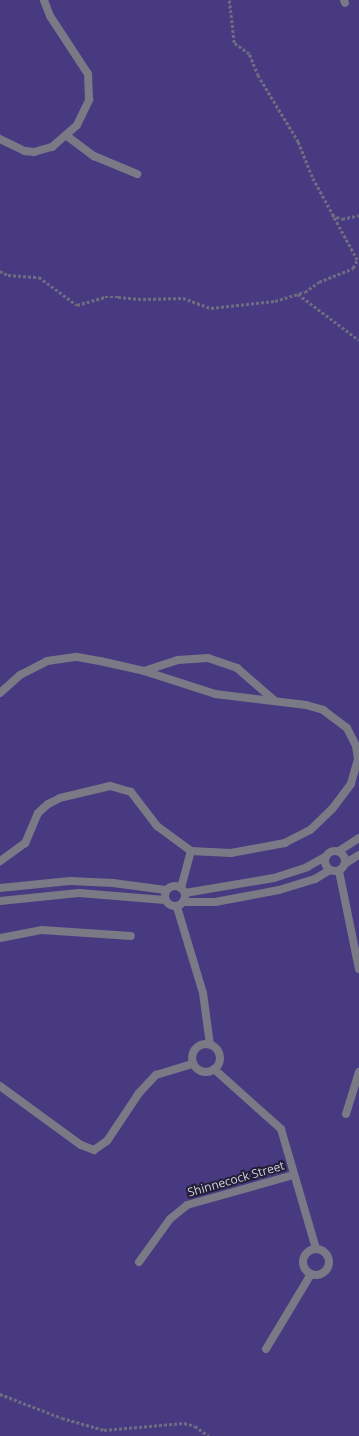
<!DOCTYPE html>
<html>
<head>
<meta charset="utf-8">
<style>
	body { margin:0 }
	#map { position:relative; width:359px; height:1436px; overflow:hidden; background:#2b2841; font-family:"Open Sans",sans-serif }
	div>[style] { position:absolute }
	.green>* { inset:0; background:#483a80 }
	.path>* { height:2.5px; margin-top:-1.25px; transform-origin:0; background:repeating-linear-gradient(90deg,#6e6c81 0 3px,transparent 0 5px) }
	.minor>* { height:8px; margin:-4px; padding:0 4px; transform-origin:4px; border-radius:4px; background:#7a7986 }
	.minor>.ring { margin:-4px; padding:0; box-sizing:content-box; background:none; border:8px solid #7a7986; border-radius:50% }
	span { translate:-50% -50%; white-space:nowrap; text-align:center; line-height:1.15; -webkit-text-stroke:4px #221e36; paint-order:stroke }
	.street-label { font-size:12px; color:#d2d1e1 }
</style>
</head>
<body>
<div id="map">
	<div class="green">
		<i style="clip-path:polygon(0 0,359px 0,359px 1436px,0 1436px)"></i>
	</div>
	<div class="path">
		<i style="left:332px;top:215px;width:11px;rotate:22deg"></i>
		<i style="left:342px;top:219px;width:17px;rotate:-13deg"></i>
		<i style="left:0;top:271px;width:9px;rotate:27deg"></i>
		<i style="left:8px;top:275px;width:31px;rotate:4deg"></i>
		<i style="left:39px;top:277px;width:47px;rotate:36.4deg"></i>
		<i style="left:77px;top:305px;width:29px;rotate:-16deg"></i>
		<i style="left:105px;top:297px;width:13px"></i>
		<i style="left:118px;top:297px;width:25px;rotate:5deg"></i>
		<i style="left:143px;top:299px;width:40px;rotate:-1.4deg"></i>
		<i style="left:183px;top:298px;width:30px;rotate:20deg"></i>
		<i style="left:211px;top:308px;width:64px;rotate:-6.2deg"></i>
		<i style="left:275px;top:301px;width:31px;rotate:-17deg"></i>
		<i style="left:305px;top:292px;width:17px;rotate:-36deg"></i>
		<i style="left:319px;top:282px;width:37px;rotate:-22deg"></i>
		<i style="left:353px;top:268px;width:9px;rotate:-63deg"></i>
		<i style="left:357px;top:260px;width:94px;rotate:-118.5deg"></i>
		<i style="left:312px;top:177px;width:38px;rotate:-112deg"></i>
		<i style="left:298px;top:142px;width:77px;rotate:-121.2deg"></i>
		<i style="left:258px;top:76px;width:24px;rotate:-112deg"></i>
		<i style="left:249px;top:54px;width:19px;rotate:-144deg"></i>
		<i style="left:234px;top:43px;width:43px;rotate:-96.6deg"></i>
		<i style="left:298px;top:294px;width:76px;rotate:37deg"></i>
		<i style="left:0;top:1394px;width:66px;rotate:21.2deg"></i>
		<i style="left:62px;top:1418px;width:44px;rotate:15.9deg"></i>
		<i style="left:104px;top:1430px;width:80px;rotate:-5deg"></i>
		<i style="left:184px;top:1423px;width:11px;rotate:15deg"></i>
		<i style="left:195px;top:1426px;width:17px;rotate:36deg"></i>
	</div>
	<div class="minor">
		<i style="left:344px;top:0;width:3px;rotate:72deg"></i>
		<i style="left:67px;top:136px;width:34px;rotate:37deg"></i>
		<i style="left:94px;top:156px;width:47px;rotate:22.7deg"></i>
		<i style="left:0;top:139px;width:28px;rotate:26deg"></i>
		<i style="left:25px;top:151px;width:9px;rotate:6deg"></i>
		<i style="left:34px;top:152px;width:19px;rotate:-16deg"></i>
		<i style="left:52px;top:147px;width:33px;rotate:-41deg"></i>
		<i style="left:77px;top:125px;width:28px;rotate:-64deg"></i>
		<i style="left:89px;top:100px;width:26px;rotate:-92deg"></i>
		<i style="left:88px;top:74px;width:69px;rotate:-123.2deg"></i>
		<i style="left:50px;top:16px;width:17px;rotate:-111deg"></i>
		<i style="left:144px;top:671px;width:36px;rotate:-18deg"></i>
		<i style="left:178px;top:660px;width:30px;rotate:-4deg"></i>
		<i style="left:208px;top:658px;width:31px;rotate:19deg"></i>
		<i style="left:237px;top:668px;width:50px;rotate:41deg"></i>
		<i style="left:0;top:693px;width:27px;rotate:-42deg"></i>
		<i style="left:20px;top:675px;width:30px;rotate:-27deg"></i>
		<i style="left:47px;top:661px;width:30px;rotate:-8deg"></i>
		<i style="left:77px;top:657px;width:23px;rotate:10deg"></i>
		<i style="left:100px;top:661px;width:45px;rotate:12.8deg"></i>
		<i style="left:144px;top:671px;width:75px;rotate:17.9deg"></i>
		<i style="left:215px;top:694px;width:92px;rotate:6.9deg"></i>
		<i style="left:306px;top:705px;width:18px;rotate:16deg"></i>
		<i style="left:323px;top:710px;width:30px;rotate:37deg"></i>
		<i style="left:347px;top:728px;width:20px;rotate:63deg"></i>
		<i style="left:356px;top:746px;width:13px;rotate:81deg"></i>
		<i style="left:358px;top:759px;width:26px;rotate:106deg"></i>
		<i style="left:351px;top:784px;width:31px;rotate:127deg"></i>
		<i style="left:332px;top:809px;width:30px;rotate:136deg"></i>
		<i style="left:310px;top:830px;width:28px;rotate:153deg"></i>
		<i style="left:285px;top:843px;width:55px;rotate:169.5deg"></i>
		<i style="left:231px;top:853px;width:40px;rotate:-177.1deg"></i>
		<i style="left:191px;top:851px;width:42px;rotate:-143.7deg"></i>
		<i style="left:157px;top:826px;width:43px;rotate:-127.4deg"></i>
		<i style="left:131px;top:792px;width:22px;rotate:-164deg"></i>
		<i style="left:110px;top:786px;width:51px;rotate:166.5deg"></i>
		<i style="left:60px;top:798px;width:13px;rotate:153deg"></i>
		<i style="left:48px;top:804px;width:13px;rotate:138deg"></i>
		<i style="left:38px;top:813px;width:33px;rotate:113deg"></i>
		<i style="left:25px;top:843px;width:31px;rotate:144deg"></i>
		<i class="ring" style="left:325px;top:851px;width:12px;height:12px"></i>
		<i style="left:339px;top:851px;width:24px;rotate:-33deg"></i>
		<i style="left:346px;top:863px;width:15px;rotate:-32deg"></i>
		<i style="left:339px;top:871px;width:100px;rotate:78.5deg"></i>
		<i class="ring" style="left:165px;top:886px;width:12px;height:12px"></i>
		<i style="left:0;top:888px;width:70px;rotate:-5.7deg"></i>
		<i style="left:70px;top:881px;width:43px;rotate:2.7deg"></i>
		<i style="left:113px;top:883px;width:53px;rotate:7.5deg"></i>
		<i style="left:181px;top:888px;width:38px;rotate:-75deg"></i>
		<i style="left:185px;top:893px;width:90px;rotate:-9.6deg"></i>
		<i style="left:274px;top:878px;width:35px;rotate:-18deg"></i>
		<i style="left:307px;top:867px;width:21px;rotate:-29deg"></i>
		<i style="left:0;top:901px;width:79px;rotate:-5.8deg"></i>
		<i style="left:79px;top:893px;width:86px;rotate:4.7deg"></i>
		<i style="left:183px;top:902px;width:32px"></i>
		<i style="left:215px;top:902px;width:65px;rotate:-10.6deg"></i>
		<i style="left:279px;top:890px;width:38px;rotate:-17deg"></i>
		<i style="left:315px;top:879px;width:17px;rotate:-31deg"></i>
		<i style="left:177px;top:907px;width:90px;rotate:73.2deg"></i>
		<i style="left:203px;top:993px;width:52px;rotate:82.3deg"></i>
		<i style="left:0;top:938px;width:43px;rotate:-10.8deg"></i>
		<i style="left:42px;top:930px;width:89px;rotate:3.9deg"></i>
		<i class="ring" style="left:192px;top:1044px;width:20px;height:20px"></i>
		<i style="left:214px;top:1069px;width:90px;rotate:41.8deg"></i>
		<i style="left:281px;top:1129px;width:125px;rotate:73.7deg"></i>
		<i style="left:0;top:1086px;width:100px;rotate:36.1deg"></i>
		<i style="left:81px;top:1145px;width:14px;rotate:21deg"></i>
		<i style="left:94px;top:1150px;width:16px;rotate:-35deg"></i>
		<i style="left:107px;top:1141px;width:58px;rotate:-56.3deg"></i>
		<i style="left:139px;top:1093px;width:25px;rotate:-47deg"></i>
		<i style="left:156px;top:1075px;width:39px;rotate:-17deg"></i>
		<i style="left:346px;top:1114px;width:44px;rotate:-72.8deg"></i>
		<i class="ring" style="left:303px;top:1249px;width:18px;height:18px"></i>
		<i style="left:139px;top:1262px;width:53px;rotate:-54.2deg"></i>
		<i style="left:170px;top:1219px;width:22px;rotate:-39deg"></i>
		<i style="left:187px;top:1205px;width:111px;rotate:-15.7deg"></i>
		<i style="left:266px;top:1349px;width:87px;rotate:-59deg"></i>
	</div>
	<div class="street-label">
		<span style="left:236px;top:1179px;rotate:-16deg">Shinnecock Street</span>
	</div>
</div>
</body>
</html>
